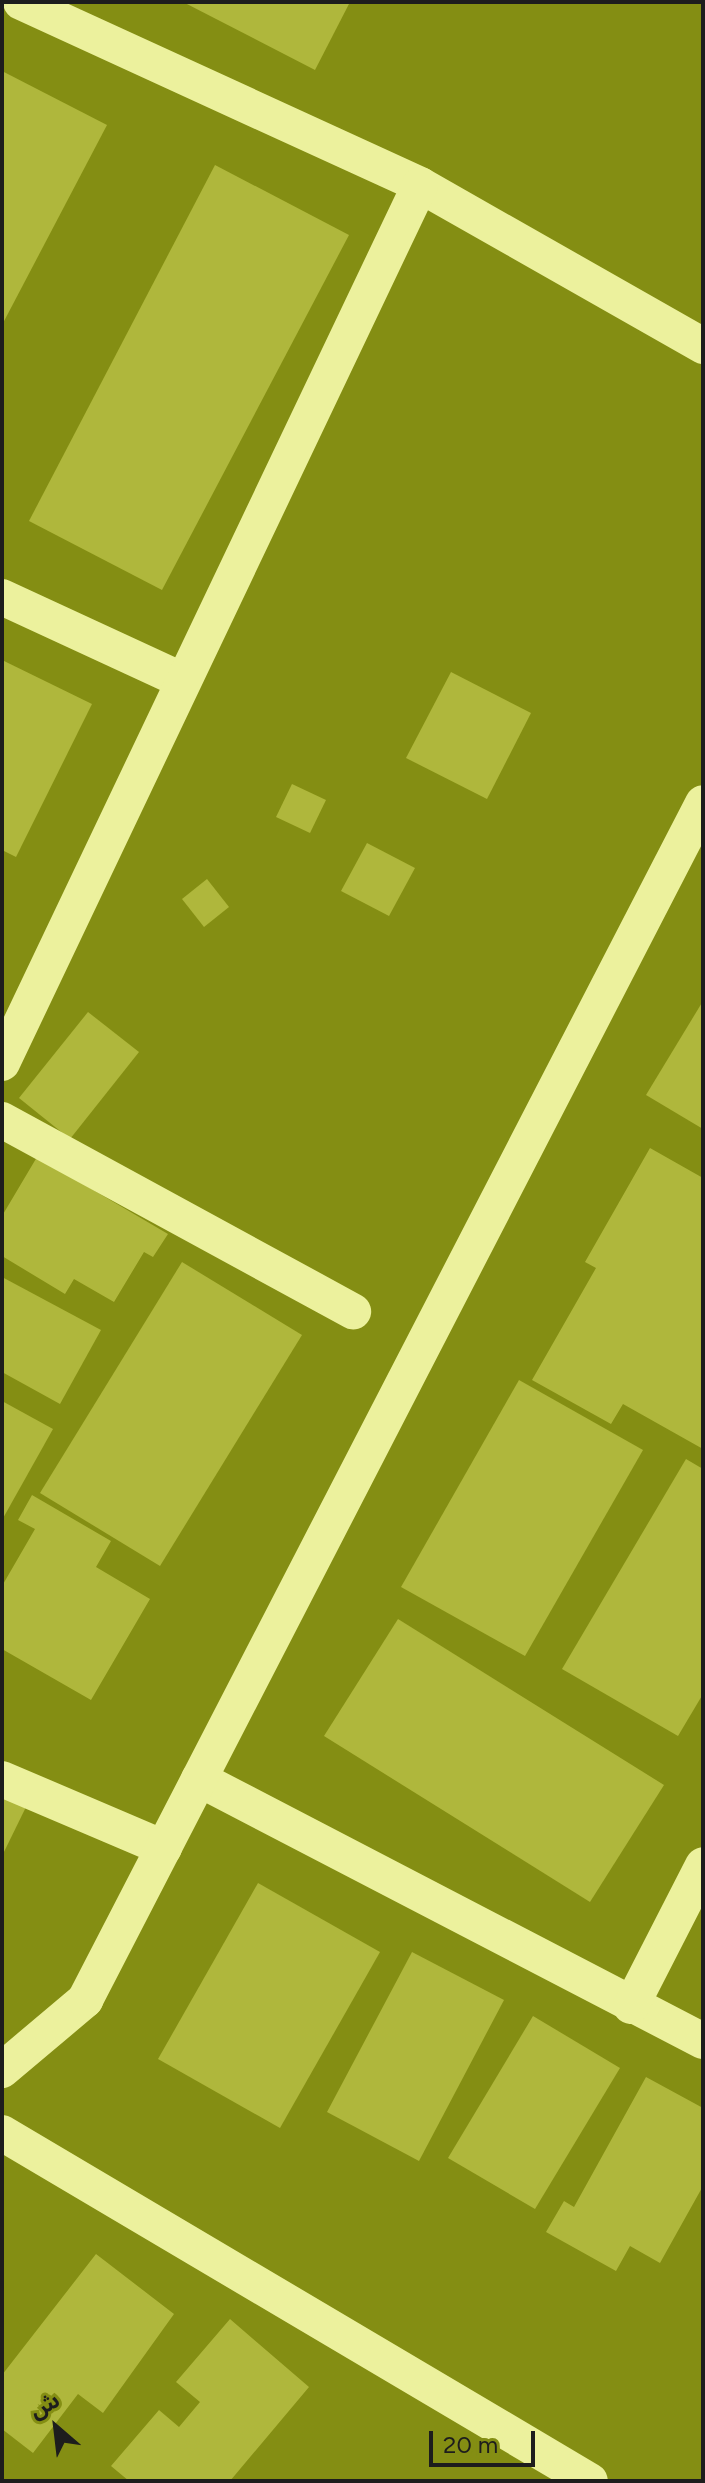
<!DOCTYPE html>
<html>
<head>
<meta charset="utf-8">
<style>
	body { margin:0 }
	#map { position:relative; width:705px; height:2483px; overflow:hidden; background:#848e13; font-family:Figtree,"Noto Sans Arabic",sans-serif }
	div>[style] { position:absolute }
	.building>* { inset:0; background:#afb73c }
	.minor>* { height:36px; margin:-18px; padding:0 18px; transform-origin:18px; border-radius:18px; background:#ecf19d }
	span { translate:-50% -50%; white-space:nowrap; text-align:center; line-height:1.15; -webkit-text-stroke:6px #848e13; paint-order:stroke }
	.frame { position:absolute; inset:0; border:4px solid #1d1d1d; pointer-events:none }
	.north { position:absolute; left:16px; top:2387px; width:80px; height:80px; -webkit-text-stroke:6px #848e13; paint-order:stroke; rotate:332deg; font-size:22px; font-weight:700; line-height:32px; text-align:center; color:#1d1d1d }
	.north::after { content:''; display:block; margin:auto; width:28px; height:36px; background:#1d1d1d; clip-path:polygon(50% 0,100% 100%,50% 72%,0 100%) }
	.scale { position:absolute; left:429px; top:2431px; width:106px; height:36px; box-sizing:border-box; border:4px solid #1d1d1d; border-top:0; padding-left:10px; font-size:24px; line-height:28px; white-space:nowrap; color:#1d1d1d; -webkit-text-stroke:6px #848e13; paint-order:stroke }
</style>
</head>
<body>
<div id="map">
	<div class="building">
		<i style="clip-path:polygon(183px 2px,350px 2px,315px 70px)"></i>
		<i style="clip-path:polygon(2px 71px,107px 125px,2px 325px)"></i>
		<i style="clip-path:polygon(215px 165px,349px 235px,162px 590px,29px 521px)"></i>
		<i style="clip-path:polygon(2px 660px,92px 704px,16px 857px,2px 850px)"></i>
		<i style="clip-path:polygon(451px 672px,531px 713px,487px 799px,406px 758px)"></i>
		<i style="clip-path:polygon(292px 784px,326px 800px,310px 833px,276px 817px)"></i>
		<i style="clip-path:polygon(367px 843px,415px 868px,389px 916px,341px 891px)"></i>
		<i style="clip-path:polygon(207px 879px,229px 907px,204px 927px,182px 899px)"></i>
		<i style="clip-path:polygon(703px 1001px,703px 1129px,646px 1095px)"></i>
		<i style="clip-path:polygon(88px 1012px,139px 1052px,70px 1139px,19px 1098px)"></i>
		<i style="clip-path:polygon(650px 1148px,703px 1178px,703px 1449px,623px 1404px,611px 1424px,532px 1380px,596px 1268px,585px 1262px)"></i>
		<i style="clip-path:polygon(37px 1157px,168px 1234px,153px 1257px,144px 1252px,114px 1302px,74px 1279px,65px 1294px,2px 1256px,2px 1216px)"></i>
		<i style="clip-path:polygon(182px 1262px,302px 1335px,160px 1566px,40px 1493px)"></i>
		<i style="clip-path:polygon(2px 1277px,101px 1330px,60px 1404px,2px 1372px)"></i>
		<i style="clip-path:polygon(519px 1380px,643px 1450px,525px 1656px,401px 1587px)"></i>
		<i style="clip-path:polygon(2px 1401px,53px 1429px,2px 1520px)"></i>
		<i style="clip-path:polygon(686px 1459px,703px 1469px,703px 1694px,678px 1736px,562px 1669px)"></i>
		<i style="clip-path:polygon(32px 1495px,111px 1541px,96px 1567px,150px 1599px,91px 1700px,2px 1649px,2px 1586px,35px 1529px,18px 1520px)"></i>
		<i style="clip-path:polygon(398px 1619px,664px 1785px,590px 1902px,324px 1736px)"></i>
		<i style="clip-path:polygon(2px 1795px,26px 1807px,2px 1856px)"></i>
		<i style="clip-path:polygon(258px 1883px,380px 1952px,280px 2128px,158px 2059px)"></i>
		<i style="clip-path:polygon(412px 1952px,504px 2000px,419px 2161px,327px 2112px)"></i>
		<i style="clip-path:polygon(533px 2016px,620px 2068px,535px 2209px,448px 2158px)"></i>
		<i style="clip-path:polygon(646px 2077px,703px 2108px,703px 2186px,660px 2263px,630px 2246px,616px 2271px,546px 2232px,564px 2201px,574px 2207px)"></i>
		<i style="clip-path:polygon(96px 2254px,174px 2314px,103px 2413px,78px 2394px,33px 2453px,2px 2429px,2px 2375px)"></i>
		<i style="clip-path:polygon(230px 2319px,309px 2387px,230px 2481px,129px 2481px,111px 2466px,159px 2410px,179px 2427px,200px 2402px,176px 2382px)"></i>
	</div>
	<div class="minor">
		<i style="left:21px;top:2px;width:439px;rotate:24.6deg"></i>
		<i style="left:420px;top:185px;width:326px;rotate:29.6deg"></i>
		<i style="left:2px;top:597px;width:198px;rotate:24.8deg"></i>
		<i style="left:2px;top:1063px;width:972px;rotate:-64.54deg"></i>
		<i style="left:2px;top:1120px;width:400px;rotate:28.6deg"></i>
		<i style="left:2px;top:1779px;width:176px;rotate:23.1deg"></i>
		<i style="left:199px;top:1779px;width:568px;rotate:27.47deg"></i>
		<i style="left:631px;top:2006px;width:158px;rotate:-62.9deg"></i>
		<i style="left:2px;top:2070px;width:109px;rotate:-40.1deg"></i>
		<i style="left:85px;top:2000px;width:1347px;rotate:-62.69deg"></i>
		<i style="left:2px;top:2133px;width:683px;rotate:30.62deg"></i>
	</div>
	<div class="frame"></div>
	<div class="north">ش</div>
	<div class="scale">20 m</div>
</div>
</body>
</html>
